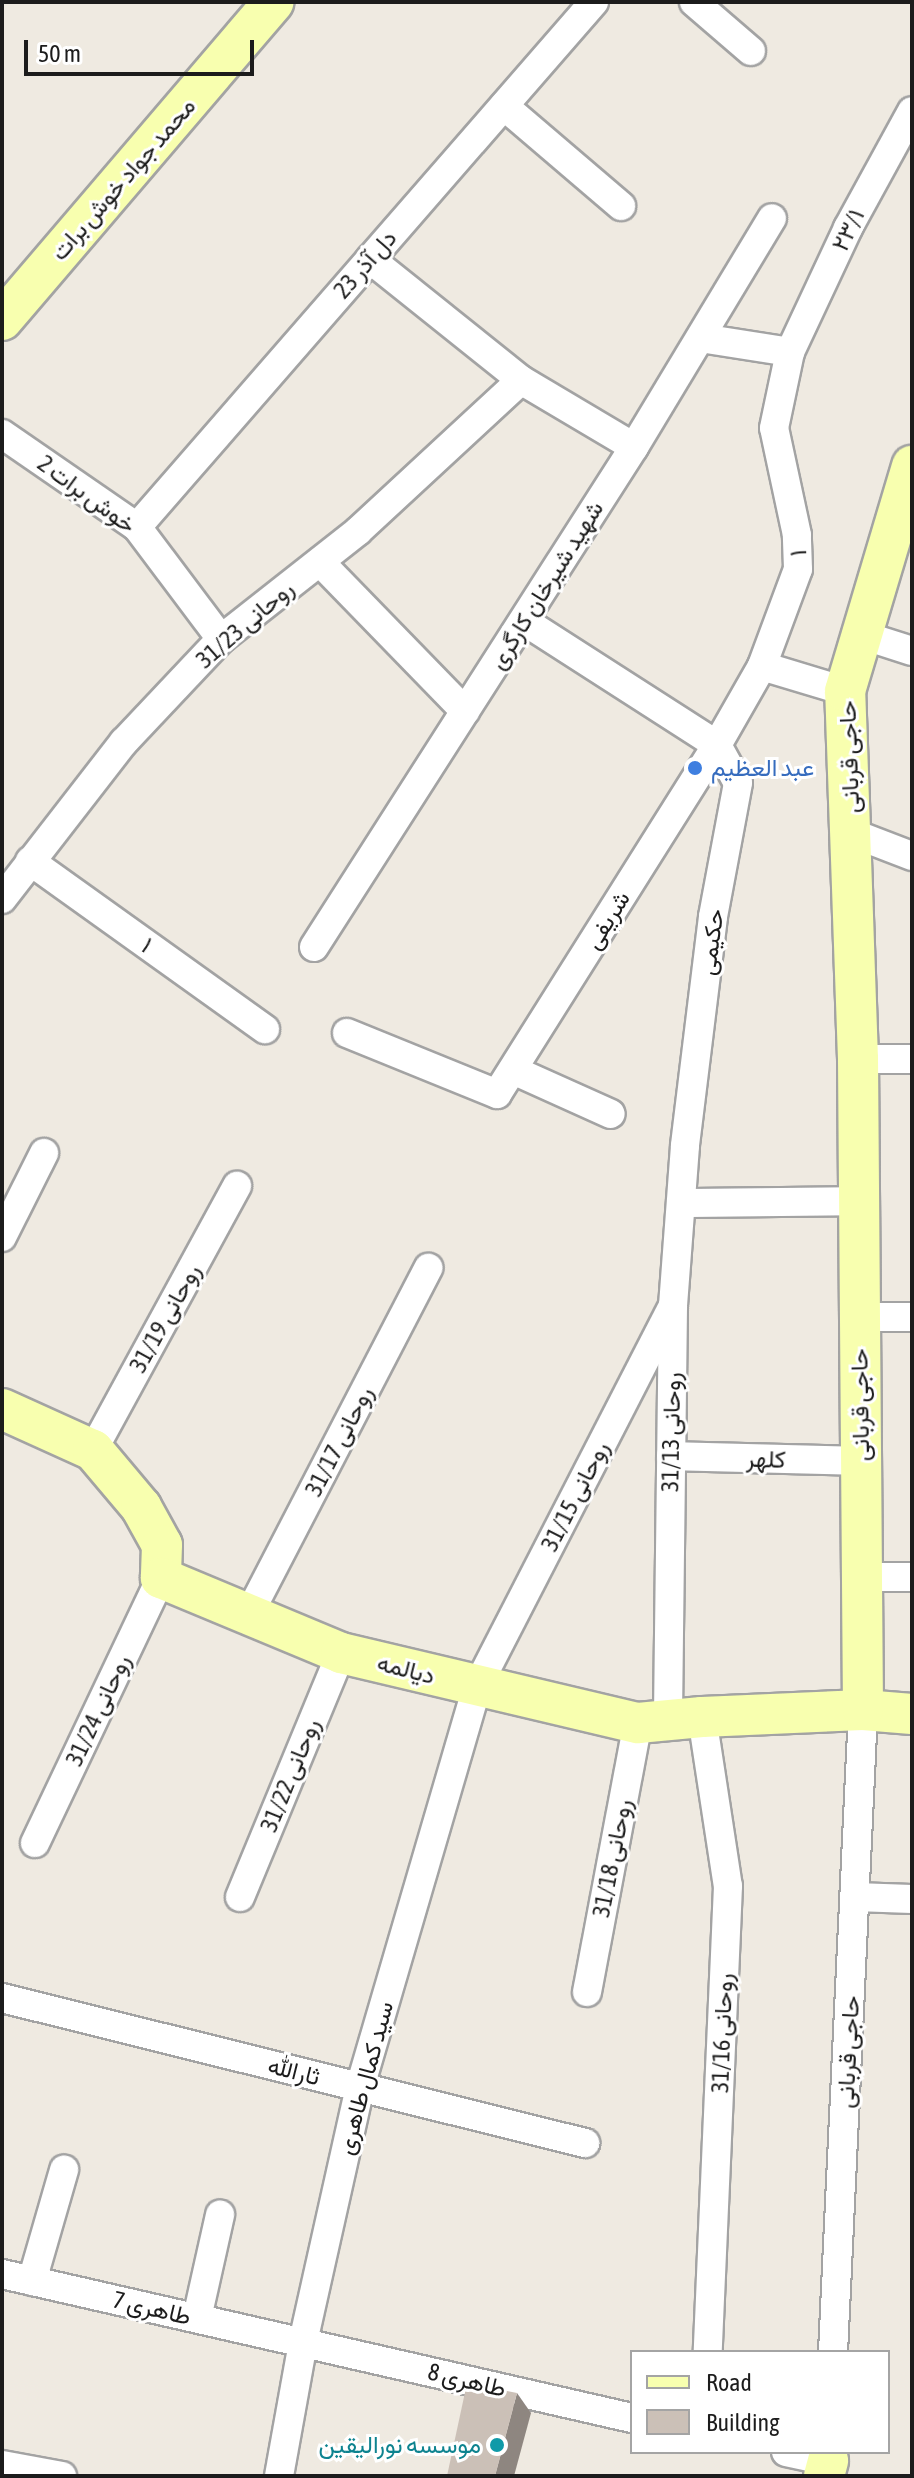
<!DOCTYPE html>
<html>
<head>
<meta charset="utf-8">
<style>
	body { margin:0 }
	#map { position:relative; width:914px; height:2478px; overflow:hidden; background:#efeae1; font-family:"Asap Condensed",Vazirmatn,sans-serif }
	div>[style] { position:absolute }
	.roads { filter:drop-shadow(2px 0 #a3a3a3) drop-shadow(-2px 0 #a3a3a3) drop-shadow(0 2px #a3a3a3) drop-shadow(0 -2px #a3a3a3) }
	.street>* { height:28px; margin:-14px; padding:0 14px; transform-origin:14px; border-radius:14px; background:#fff }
	.secondary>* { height:40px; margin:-20px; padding:0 20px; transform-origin:20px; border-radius:20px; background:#f8ffaf }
	.shaded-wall>* { inset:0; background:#8e8680 }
	.building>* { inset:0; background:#cbc0b7 }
	.dots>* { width:22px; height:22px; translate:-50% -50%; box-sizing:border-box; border:4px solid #fff; border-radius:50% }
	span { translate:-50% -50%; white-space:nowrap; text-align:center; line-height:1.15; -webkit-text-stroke:6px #fff; paint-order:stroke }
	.street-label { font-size:24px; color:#1c1c1c }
	.shop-label { font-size:24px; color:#366cbe }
	.left { translate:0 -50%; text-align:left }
	.culture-label { font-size:24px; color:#0d838f }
	.right { translate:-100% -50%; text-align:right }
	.frame { position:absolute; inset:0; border:4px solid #1c1c1c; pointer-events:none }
	.legend { position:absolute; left:630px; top:2350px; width:260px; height:104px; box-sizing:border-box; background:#fff; border:2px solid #a4a4a4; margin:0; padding:10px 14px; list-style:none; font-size:24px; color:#1c1c1c }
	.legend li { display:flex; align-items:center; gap:16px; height:40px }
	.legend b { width:40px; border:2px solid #a4a4a4 }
	.scale { position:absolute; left:24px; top:40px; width:230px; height:36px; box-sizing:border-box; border:4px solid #1c1c1c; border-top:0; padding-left:10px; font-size:24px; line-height:28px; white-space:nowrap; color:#1c1c1c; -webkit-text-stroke:6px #fff; paint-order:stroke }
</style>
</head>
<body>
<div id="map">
	<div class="roads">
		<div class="street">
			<i style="left:694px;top:2px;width:75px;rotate:40.7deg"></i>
			<i style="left:504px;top:106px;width:154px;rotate:40.5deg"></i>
			<i style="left:370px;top:259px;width:193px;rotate:38.7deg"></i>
			<i style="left:521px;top:380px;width:131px;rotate:30.7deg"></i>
			<i style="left:701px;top:338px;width:90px;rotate:8.9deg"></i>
			<i style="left:2px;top:434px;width:164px;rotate:34.6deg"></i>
			<i style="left:137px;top:527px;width:140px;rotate:53.1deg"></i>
			<i style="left:137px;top:527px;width:696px;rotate:-48.96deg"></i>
			<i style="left:320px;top:562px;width:208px;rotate:45.8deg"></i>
			<i style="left:524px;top:621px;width:229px;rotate:32.7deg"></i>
			<i style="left:717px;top:745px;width:43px;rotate:61.1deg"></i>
			<i style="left:738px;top:783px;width:136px;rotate:100.6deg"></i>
			<i style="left:713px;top:917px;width:231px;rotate:97deg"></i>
			<i style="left:685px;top:1146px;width:160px;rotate:94.3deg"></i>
			<i style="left:673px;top:1306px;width:413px;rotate:90.7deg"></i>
			<i style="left:862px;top:635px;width:52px;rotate:17.7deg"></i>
			<i style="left:762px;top:666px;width:87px;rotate:16.8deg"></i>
			<i style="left:852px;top:833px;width:64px;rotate:21deg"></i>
			<i style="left:30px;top:861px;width:289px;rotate:35.6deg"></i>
			<i style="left:2px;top:899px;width:199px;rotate:-52.2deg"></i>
			<i style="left:124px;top:742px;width:141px;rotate:-46.7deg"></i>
			<i style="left:221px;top:639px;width:174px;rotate:-38.2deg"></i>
			<i style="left:358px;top:531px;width:222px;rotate:-42.8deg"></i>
			<i style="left:314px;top:947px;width:594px;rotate:-57.38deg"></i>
			<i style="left:634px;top:447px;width:267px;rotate:-58.9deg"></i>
			<i style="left:347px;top:1033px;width:162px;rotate:22.1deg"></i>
			<i style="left:497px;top:1094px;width:413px;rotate:-57.8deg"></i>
			<i style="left:717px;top:745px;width:91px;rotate:-60.3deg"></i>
			<i style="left:762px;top:666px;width:103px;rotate:-69.6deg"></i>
			<i style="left:798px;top:569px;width:34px;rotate:-92deg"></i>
			<i style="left:797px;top:535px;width:109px;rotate:-102.1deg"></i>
			<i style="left:774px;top:428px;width:78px;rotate:-78.1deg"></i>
			<i style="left:790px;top:352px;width:137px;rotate:-64.9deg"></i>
			<i style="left:848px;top:228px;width:133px;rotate:-61.3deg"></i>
			<i style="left:858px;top:1059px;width:54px"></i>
			<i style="left:513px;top:1070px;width:107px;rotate:24.2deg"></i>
			<i style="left:681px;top:1203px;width:177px;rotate:-0.6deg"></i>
			<i style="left:2px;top:1237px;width:94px;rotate:-63.4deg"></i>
			<i style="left:859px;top:1317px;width:53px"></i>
			<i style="left:93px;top:1450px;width:301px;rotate:-61.4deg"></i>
			<i style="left:671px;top:1456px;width:189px;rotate:1.5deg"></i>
			<i style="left:862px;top:1577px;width:50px"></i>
			<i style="left:249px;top:1614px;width:390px;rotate:-62.6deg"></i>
			<i style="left:702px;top:1717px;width:171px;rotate:81.3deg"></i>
			<i style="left:728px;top:1886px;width:466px;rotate:92.5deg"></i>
			<i style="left:35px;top:1843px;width:293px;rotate:-64.6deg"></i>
			<i style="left:240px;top:1897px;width:264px;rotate:-67.5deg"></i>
			<i style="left:855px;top:1897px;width:57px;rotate:2deg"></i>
			<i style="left:587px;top:1992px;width:274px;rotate:-79.3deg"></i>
			<i style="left:2px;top:1998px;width:601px;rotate:13.97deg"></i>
			<i style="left:2px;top:2274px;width:646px;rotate:12.88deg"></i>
			<i style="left:32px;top:2281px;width:116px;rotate:-73.9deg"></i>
			<i style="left:197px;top:2318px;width:106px;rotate:-77.4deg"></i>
			<i style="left:833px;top:2352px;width:643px;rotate:-87.32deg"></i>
			<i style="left:786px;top:2452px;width:43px;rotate:12.1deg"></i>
			<i style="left:828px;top:2461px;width:9px;rotate:-90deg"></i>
			<i style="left:2px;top:2465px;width:61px;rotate:10.4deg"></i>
			<i style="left:279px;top:2476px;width:136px;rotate:-79.8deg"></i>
			<i style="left:303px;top:2342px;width:261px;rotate:-77.4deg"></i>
			<i style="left:360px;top:2087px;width:417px;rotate:-73.7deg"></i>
			<i style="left:477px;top:1687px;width:428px;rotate:-62.8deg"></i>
		</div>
		<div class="secondary">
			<i style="left:2px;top:320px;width:418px;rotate:-49.5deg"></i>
			<i style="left:2px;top:1409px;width:100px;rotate:24.3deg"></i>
			<i style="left:93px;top:1450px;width:75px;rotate:49.9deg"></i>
			<i style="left:141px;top:1507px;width:43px;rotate:61.1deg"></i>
			<i style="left:162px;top:1545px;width:33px;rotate:92deg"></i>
			<i style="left:161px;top:1578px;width:195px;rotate:22.6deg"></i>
			<i style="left:341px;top:1653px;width:305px;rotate:13.3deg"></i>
			<i style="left:638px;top:1723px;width:64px;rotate:-5.4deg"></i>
			<i style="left:702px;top:1717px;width:161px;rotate:-2.5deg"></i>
			<i style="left:863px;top:1710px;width:49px;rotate:4.7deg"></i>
			<i style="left:863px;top:1710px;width:651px;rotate:-90.44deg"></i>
			<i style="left:858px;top:1059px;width:368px;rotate:-92deg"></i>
			<i style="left:845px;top:691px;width:235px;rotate:-73.4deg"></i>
			<i style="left:824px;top:2476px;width:16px;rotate:-75deg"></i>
		</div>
	</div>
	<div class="shaded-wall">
		<i style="clip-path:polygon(517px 2393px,531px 2413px,514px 2476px,495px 2476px)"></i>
	</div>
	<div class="building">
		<i style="clip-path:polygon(467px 2383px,517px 2393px,495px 2476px,447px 2476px)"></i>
	</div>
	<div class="dots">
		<i style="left:695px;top:768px;background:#3f7fe0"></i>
		<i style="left:497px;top:2445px;background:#0f9aa8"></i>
	</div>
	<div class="street-label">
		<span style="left:123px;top:179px;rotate:-49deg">محمد جواد خوش برات</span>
		<span style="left:848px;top:230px;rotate:-64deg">۲۳/۱</span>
		<span style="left:365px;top:264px;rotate:-49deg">دل آذر 23</span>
		<span style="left:87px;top:494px;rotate:36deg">خوش برات 2</span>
		<span style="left:798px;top:553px;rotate:-91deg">۱</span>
		<span style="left:546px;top:585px;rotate:-58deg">شهید شیرخان کارگری</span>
		<span style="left:245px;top:624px;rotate:-41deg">روحانی 31/23</span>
		<span style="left:849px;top:757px;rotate:-92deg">حاجی قربانی</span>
		<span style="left:607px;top:920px;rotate:-58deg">شریفی</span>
		<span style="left:711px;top:942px;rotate:-82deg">حکیمی</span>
		<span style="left:147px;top:945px;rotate:36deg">۱</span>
		<span style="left:165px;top:1318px;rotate:-61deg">روحانی 31/19</span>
		<span style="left:860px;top:1405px;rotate:-91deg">حاجی قربانی</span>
		<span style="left:671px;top:1432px;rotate:-89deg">روحانی 31/13</span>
		<span style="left:339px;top:1441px;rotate:-63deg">روحانی 31/17</span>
		<span style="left:766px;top:1459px;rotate:2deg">کلهر</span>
		<span style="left:575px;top:1496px;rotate:-63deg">روحانی 31/15</span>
		<span style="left:406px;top:1669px;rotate:14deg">دیالمه</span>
		<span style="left:98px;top:1710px;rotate:-65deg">روحانی 31/24</span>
		<span style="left:290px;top:1775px;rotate:-68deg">روحانی 31/22</span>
		<span style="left:612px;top:1858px;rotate:-79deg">روحانی 31/18</span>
		<span style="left:722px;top:2033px;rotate:-88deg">روحانی 31/16</span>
		<span style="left:848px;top:2052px;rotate:-87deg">حاجی قربانی</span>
		<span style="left:294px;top:2071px;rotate:14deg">ثارالله</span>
		<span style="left:365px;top:2078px;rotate:-75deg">سید کمال طاهری</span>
		<span style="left:152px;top:2308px;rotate:13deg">طاهری 7</span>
		<span style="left:467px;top:2380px;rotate:13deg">طاهری 8</span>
	</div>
	<div class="shop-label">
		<span class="left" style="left:711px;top:768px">عبد العظيم</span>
	</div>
	<div class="culture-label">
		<span class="right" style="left:481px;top:2445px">موسسه نورالیقین</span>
	</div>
	<div class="frame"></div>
	<ul class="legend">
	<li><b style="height:10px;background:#f8ffaf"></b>Road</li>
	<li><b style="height:22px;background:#cbc0b7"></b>Building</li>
	</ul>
	<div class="scale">50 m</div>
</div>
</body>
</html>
